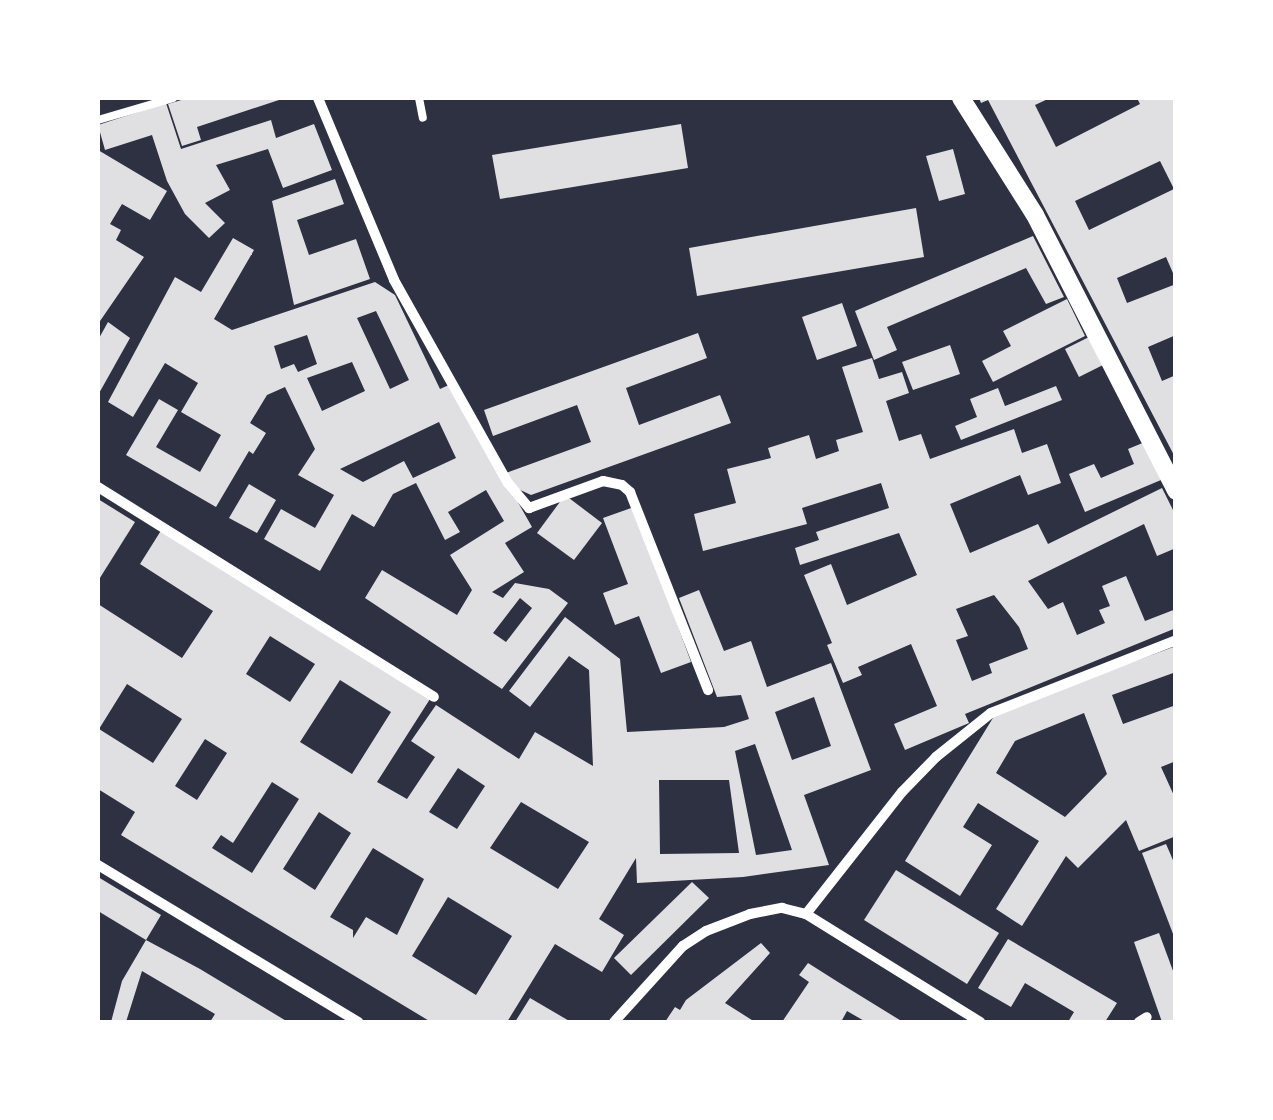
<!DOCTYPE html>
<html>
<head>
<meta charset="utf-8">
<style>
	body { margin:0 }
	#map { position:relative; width:1273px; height:1120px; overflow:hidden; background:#2d3142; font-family:"PT Sans",sans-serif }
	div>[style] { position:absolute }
	.building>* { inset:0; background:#e0e0e3 }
	.service>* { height:8px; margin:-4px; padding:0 4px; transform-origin:4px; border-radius:4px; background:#fff }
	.minor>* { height:10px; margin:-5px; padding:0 5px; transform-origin:5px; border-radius:5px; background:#fff }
	.tertiary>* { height:18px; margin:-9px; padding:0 9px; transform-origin:9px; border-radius:9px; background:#fff }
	span { translate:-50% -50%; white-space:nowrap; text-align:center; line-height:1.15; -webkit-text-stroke:9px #fff; paint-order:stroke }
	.frame { position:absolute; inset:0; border:100px solid #fff; pointer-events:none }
</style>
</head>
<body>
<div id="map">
	<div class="building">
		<i style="clip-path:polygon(188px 98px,285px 98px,197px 127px,201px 140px,182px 146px,168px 104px)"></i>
		<i style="clip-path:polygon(evenodd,979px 98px,1050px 98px,1035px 105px,1056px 147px,1140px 104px,1137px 98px,1176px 98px,1176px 280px,1166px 257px,1117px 278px,1127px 303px,1176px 284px,1176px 335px,1148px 347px,1162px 381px,1176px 375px,1176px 459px,988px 100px,981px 103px,979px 98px,1160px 161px,1174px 189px,1089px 230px,1075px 201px,1160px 161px)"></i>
		<i style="clip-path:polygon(166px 103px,181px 149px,271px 120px,276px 138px,314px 124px,332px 170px,283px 188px,268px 149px,216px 165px,230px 190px,205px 203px,225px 223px,209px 238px,185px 214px,167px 181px,152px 135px,105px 150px,98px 125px)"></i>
		<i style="clip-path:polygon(681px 124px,688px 168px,500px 199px,492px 155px)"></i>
		<i style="clip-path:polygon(953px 149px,965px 194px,939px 201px,926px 156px)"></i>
		<i style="clip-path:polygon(98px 150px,167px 191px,150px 220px,122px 204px,110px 224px,121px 230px,116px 240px,144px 257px,98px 324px)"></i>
		<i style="clip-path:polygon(335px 179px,344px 204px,297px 220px,309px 255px,356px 239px,370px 279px,294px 305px,272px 201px)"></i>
		<i style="clip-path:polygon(916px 208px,924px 257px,697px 296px,689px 248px)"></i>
		<i style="clip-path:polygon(1033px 236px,1064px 297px,1046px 304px,1026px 268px,887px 327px,897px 350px,874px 360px,855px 311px)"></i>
		<i style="clip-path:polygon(evenodd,233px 238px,254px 250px,214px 319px,232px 330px,375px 282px,395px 295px,440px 389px,451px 384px,532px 527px,505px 543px,524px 572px,492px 592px,503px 598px,515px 583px,549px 589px,568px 603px,502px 689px,365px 598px,382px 570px,457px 615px,472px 590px,450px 555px,504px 521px,486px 490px,448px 512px,460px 532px,445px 540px,416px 483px,393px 494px,374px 527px,352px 514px,320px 571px,264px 539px,281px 509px,315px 528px,334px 495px,298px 475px,315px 449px,285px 387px,267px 395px,250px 423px,266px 433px,253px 454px,249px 451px,216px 507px,126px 455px,159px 399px,178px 410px,156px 447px,200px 472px,221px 435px,181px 412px,198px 383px,165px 363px,133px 417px,108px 402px,175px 277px,201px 292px,233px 238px,376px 311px,409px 380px,390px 389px,357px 318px,376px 311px,233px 238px,307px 335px,317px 364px,298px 372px,294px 364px,281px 369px,274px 346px,307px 335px,233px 238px,352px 362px,365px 391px,322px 411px,307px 378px,352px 362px,233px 238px,439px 422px,456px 458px,413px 478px,404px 461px,363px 482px,340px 469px,439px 422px,233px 238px,520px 598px,532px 608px,506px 642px,493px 633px,520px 598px)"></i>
		<i style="clip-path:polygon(1067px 299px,1085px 336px,993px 382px,982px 361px,1011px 346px,1003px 331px)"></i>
		<i style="clip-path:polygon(842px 303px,857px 346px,817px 360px,802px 317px)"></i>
		<i style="clip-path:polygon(108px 322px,130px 338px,98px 395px,98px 340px)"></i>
		<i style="clip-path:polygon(698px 333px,707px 358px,626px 388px,639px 425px,720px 395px,731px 423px,531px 495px,516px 488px,506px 473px,591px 442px,577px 405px,493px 436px,484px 410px)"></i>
		<i style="clip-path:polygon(1089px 337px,1103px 365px,1079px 377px,1065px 349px)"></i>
		<i style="clip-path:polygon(950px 345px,960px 374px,913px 390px,902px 362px)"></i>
		<i style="clip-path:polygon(evenodd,872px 358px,879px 379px,902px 372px,909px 393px,886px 401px,899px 441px,921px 434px,930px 459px,1014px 429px,1022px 453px,1047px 444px,1061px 483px,1028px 495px,1020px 475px,950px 504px,970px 553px,1038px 524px,1048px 544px,1162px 488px,1176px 516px,1176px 548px,1157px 556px,1144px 524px,1028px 581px,1048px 609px,1063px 602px,1077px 635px,1105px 623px,1099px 610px,1110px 606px,1102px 586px,1126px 576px,1145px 621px,1176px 609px,1176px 628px,965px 714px,969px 723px,905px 750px,894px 724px,937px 706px,911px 644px,858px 667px,862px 675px,843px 683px,827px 645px,832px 643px,804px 575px,831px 564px,847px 605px,917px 575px,899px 533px,800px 565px,795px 548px,819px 540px,816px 532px,889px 508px,881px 483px,802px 508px,807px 524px,703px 551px,694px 514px,736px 503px,727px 469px,771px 458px,768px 448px,809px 435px,816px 459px,839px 451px,836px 440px,863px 432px,842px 367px,872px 358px,994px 595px,1019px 627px,1028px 649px,989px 664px,992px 673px,972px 681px,956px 640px,968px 636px,956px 609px,994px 595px)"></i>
		<i style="clip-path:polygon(1056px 386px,1062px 400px,961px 440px,955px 426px,977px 417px,970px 399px,998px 388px,1005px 406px)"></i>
		<i style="clip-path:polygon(1145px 442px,1161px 480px,1085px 512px,1069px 474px,1094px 464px,1101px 478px,1134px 464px,1128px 449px)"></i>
		<i style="clip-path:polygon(249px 484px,276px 500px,257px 533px,229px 518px)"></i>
		<i style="clip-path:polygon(565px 495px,602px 523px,574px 560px,537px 533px)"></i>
		<i style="clip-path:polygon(98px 499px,135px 522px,98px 581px)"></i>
		<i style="clip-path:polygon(634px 507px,691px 662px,661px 673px,639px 616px,615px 625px,603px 593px,628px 584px,603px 518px)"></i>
		<i style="clip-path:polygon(evenodd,162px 529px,430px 699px,377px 782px,407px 799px,435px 757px,411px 741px,436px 705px,519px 759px,535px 732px,593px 766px,589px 670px,569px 656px,530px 707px,509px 691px,565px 617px,620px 659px,627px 732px,724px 727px,749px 719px,741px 695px,717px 697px,679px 598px,699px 590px,724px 651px,751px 641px,767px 687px,831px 663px,871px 770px,804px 795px,829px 865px,743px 877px,637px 883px,636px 858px,599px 919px,624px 935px,602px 972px,555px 944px,507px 1022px,431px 1022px,121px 835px,135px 812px,98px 789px,98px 604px,182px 658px,213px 611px,140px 564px,162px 529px,270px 636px,315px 664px,290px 702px,246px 674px,270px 636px,162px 529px,340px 680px,391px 712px,352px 774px,300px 742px,340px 680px,162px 529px,127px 684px,182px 719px,153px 763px,99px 729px,127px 684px,162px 529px,814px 697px,831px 746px,792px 760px,775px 712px,814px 697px,162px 529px,205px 739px,227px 753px,197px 800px,175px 786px,205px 739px,162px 529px,755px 744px,792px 850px,756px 855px,735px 751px,755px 744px,162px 529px,458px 768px,485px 786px,457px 829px,429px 812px,458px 768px,162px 529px,659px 780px,729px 780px,739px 853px,660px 854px,659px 780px,162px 529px,272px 782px,299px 799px,252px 873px,212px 848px,221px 835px,233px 843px,272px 782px,162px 529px,521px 802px,589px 842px,558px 889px,490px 848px,521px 802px,162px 529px,319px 812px,351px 833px,315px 890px,283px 869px,319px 812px,162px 529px,373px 848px,424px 879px,397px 935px,366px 917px,353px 938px,353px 930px,330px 917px,373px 848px,162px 529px,448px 897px,512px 936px,476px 995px,412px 956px,448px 897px)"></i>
		<i style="clip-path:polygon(evenodd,1176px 646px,1176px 672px,1112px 695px,1123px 724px,1176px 705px,1176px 761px,1161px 767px,1176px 800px,1176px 836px,1139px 851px,1126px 820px,1078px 868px,1066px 856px,1022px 926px,996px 909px,1039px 841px,978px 803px,963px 827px,992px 845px,960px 896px,905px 861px,996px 713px,1176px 646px,1084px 713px,1107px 774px,1065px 817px,996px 773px,1015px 741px,1084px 713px)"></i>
		<i style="clip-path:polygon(1166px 844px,1176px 867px,1175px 939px,1142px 853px)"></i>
		<i style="clip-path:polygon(896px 870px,999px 933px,967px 984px,864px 920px)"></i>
		<i style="clip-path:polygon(98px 877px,161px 915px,146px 940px,98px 911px)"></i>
		<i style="clip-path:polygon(692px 882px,709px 898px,631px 975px,614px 958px)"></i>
		<i style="clip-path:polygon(1159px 933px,1176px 979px,1176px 1022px,1162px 1022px,1134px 942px)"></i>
		<i style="clip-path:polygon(1008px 939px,1117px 1003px,1105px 1022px,1068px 1022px,1074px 1012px,1025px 983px,1011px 1007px,978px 988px)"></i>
		<i style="clip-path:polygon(146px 940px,200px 969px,288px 1022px,210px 1022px,215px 1014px,142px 971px,126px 1022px,111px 1022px,122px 981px)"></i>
		<i style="clip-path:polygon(761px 943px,770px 953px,725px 1003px,755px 1022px,665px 1022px,675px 1007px,680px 1010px,686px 1000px)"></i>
		<i style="clip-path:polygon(808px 963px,838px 982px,903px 1022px,866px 1022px,847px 1011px,841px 1022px,782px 1022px,809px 982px,799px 975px)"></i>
		<i style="clip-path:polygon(530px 998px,571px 1022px,515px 1022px)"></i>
	</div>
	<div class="service">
		<i style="left:419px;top:98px;width:20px;rotate:79deg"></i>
		<i style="left:98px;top:120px;width:78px;rotate:-16.3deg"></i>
	</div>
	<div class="minor">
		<i style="left:318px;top:98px;width:197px;rotate:67.3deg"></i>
		<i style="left:394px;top:280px;width:233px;rotate:60.7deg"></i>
		<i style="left:508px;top:483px;width:33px;rotate:50deg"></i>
		<i style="left:529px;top:508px;width:79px;rotate:-20deg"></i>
		<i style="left:603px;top:481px;width:19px;rotate:12deg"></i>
		<i style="left:622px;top:485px;width:11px;rotate:41deg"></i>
		<i style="left:630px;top:492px;width:213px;rotate:68.5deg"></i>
		<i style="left:98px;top:487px;width:396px;rotate:32deg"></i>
		<i style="left:98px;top:865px;width:304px;rotate:31.1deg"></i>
		<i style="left:806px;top:914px;width:155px;rotate:-51.8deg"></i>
		<i style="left:902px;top:792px;width:49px;rotate:-45.8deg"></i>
		<i style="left:936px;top:757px;width:70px;rotate:-38.7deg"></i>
		<i style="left:991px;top:713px;width:199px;rotate:-21.5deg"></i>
		<i style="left:614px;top:1022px;width:103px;rotate:-47.8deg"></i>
		<i style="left:683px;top:946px;width:27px;rotate:-33deg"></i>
		<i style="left:706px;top:931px;width:47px;rotate:-21.1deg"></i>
		<i style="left:750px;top:914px;width:33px;rotate:-11deg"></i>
		<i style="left:782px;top:908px;width:25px;rotate:14deg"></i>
		<i style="left:806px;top:914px;width:205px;rotate:31.8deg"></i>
		<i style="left:1139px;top:1022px;width:9px;rotate:-32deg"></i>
	</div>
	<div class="tertiary">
		<i style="left:961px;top:98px;width:138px;rotate:57.7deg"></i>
		<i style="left:1035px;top:215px;width:310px;rotate:62.9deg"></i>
	</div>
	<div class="frame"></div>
</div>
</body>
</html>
